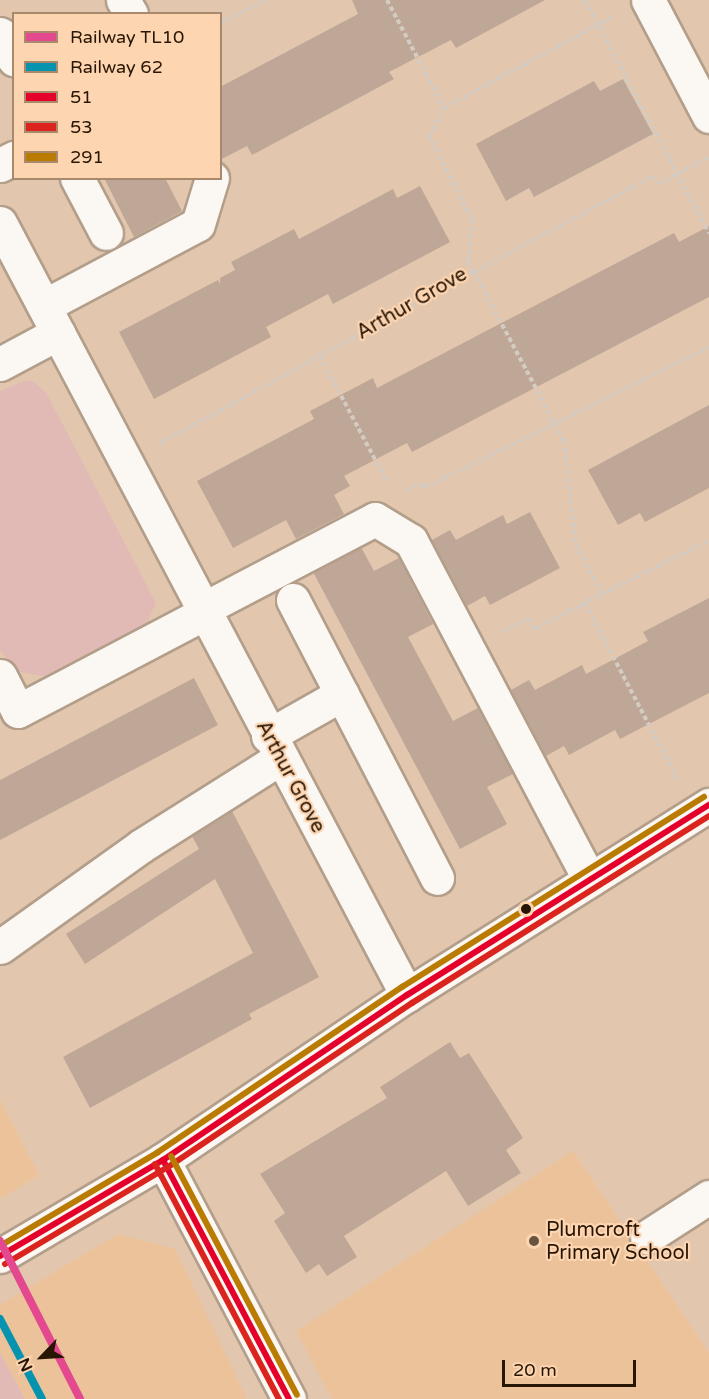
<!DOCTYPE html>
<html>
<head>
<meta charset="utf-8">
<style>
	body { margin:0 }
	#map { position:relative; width:709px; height:1399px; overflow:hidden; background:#e2c7ae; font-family:"Varela Round",sans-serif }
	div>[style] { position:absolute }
	.built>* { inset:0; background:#ecc29a }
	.green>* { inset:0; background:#e1bab5 }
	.building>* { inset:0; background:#bfa797 }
	.path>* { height:4px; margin-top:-2px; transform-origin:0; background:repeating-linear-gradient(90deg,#d4cbc3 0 4.5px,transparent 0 7.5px) }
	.roads { filter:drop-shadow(2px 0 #b39e8a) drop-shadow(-2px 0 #b39e8a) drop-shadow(0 2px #b39e8a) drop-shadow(0 -2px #b39e8a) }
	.minor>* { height:33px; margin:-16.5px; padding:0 16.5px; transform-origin:16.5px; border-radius:16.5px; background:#fbf7f3 }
	.bus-1>* { height:6px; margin:-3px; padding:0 3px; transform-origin:3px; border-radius:3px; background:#e4002b }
	.bus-2>* { height:6px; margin:-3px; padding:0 3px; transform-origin:3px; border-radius:3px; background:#dc241f }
	.bus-3>* { height:6px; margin:-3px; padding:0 3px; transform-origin:3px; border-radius:3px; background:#b97b02 }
	.rail-1>* { height:8px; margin:-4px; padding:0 4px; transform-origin:4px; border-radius:4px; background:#e4488e }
	.rail-2>* { height:8px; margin:-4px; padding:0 4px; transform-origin:4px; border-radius:4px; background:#0693b0 }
	.dots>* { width:16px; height:16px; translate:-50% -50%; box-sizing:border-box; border:3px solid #fed5b1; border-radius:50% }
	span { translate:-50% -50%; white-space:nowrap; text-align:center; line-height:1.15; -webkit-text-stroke:4.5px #fed5b1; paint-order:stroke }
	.street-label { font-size:20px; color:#281605 }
	.poi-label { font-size:20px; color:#281605 }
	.left { translate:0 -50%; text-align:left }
	.legend { position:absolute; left:12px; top:12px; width:210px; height:168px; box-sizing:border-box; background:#fed5b1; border:2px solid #a8896c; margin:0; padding:8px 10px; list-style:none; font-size:18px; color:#281605 }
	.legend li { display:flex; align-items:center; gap:12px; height:30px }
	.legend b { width:30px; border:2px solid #a8896c }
	.north { position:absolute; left:12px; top:1327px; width:60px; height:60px; -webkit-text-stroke:4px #fed5b1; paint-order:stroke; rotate:245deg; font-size:16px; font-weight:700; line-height:24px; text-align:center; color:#281605 }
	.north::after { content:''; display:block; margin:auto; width:21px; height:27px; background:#281605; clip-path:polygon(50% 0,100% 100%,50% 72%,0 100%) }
	.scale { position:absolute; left:502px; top:1360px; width:134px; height:27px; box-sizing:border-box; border:3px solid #281605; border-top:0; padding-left:8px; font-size:18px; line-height:21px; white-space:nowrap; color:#281605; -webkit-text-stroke:4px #fed5b1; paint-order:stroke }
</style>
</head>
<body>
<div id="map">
	<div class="built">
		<i style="clip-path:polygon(0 1099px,39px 1175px,0 1199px)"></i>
		<i style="clip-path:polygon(573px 1151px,709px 1353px,709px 1399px,332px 1399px,296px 1331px)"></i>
		<i style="clip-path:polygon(118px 1234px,175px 1249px,247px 1399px,0 1399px,0 1305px)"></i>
	</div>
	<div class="green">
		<i style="clip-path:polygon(23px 381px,33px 381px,47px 394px,156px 603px,147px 623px,44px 676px,19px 672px,0 651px,0 391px)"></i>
		<i style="clip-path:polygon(0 1352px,25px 1399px,0 1399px)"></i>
	</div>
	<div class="building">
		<i style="clip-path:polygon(352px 0,545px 0,456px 48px,451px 40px,389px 72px,394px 79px,252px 155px,247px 146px,220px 160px,220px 87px,358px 14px)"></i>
		<i style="clip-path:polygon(623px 79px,653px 134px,534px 197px,529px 188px,506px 201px,476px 144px,594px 81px,600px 91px)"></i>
		<i style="clip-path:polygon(104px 178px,165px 178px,182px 211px,134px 237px)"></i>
		<i style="clip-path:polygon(420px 186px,450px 242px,333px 304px,328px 294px,266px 327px,271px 337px,154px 399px,119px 332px,218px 280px,220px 284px,220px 278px,235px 270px,231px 262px,294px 229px,299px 239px,393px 189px,397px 198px)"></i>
		<i style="clip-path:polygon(709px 226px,709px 297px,412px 452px,407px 443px,344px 476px,350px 486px,334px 495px,344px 514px,296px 539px,286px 520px,233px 548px,197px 481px,314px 419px,310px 411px,373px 378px,377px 388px,674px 233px,679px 242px)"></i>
		<i style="clip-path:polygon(709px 405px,709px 488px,645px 522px,640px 513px,618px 525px,588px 470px)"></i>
		<i style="clip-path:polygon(530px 512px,560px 568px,490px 605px,485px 596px,467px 606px,432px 540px,450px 530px,456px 540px,503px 515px,507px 524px)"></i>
		<i style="clip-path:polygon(361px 547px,374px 571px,399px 558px,433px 624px,408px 637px,453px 721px,478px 708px,513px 774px,487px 787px,507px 824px,460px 849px,313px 572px)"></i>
		<i style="clip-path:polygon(709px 598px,709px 693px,620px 739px,615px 730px,569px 755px,564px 746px,546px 756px,511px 690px,529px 680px,535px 690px,582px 665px,586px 674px,648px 641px,643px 632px)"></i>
		<i style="clip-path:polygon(194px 678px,218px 725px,0 840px,0 780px)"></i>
		<i style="clip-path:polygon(232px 811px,319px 977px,249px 1014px,252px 1019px,90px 1108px,63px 1057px,253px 953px,215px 879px,85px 964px,66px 934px,199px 849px,192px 836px)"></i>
		<i style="clip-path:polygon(450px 1042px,460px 1058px,469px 1053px,523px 1138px,506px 1150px,521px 1173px,468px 1206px,446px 1171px,344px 1236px,357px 1257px,327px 1276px,319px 1264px,306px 1273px,274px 1221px,285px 1213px,260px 1174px,387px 1098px,380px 1087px)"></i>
	</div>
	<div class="path">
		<i style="left:387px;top:0;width:122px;rotate:62.2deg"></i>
		<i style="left:585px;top:0;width:264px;rotate:62deg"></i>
		<i style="left:220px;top:23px;width:51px;rotate:-26.6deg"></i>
		<i style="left:320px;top:356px;width:140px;rotate:62deg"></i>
		<i style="left:160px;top:443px;width:358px;rotate:-28.6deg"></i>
		<i style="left:474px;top:272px;width:13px;rotate:-119deg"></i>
		<i style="left:468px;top:261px;width:42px;rotate:-84.6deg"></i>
		<i style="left:472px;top:219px;width:93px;rotate:-117.7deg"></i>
		<i style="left:429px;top:137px;width:33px;rotate:-63deg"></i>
		<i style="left:444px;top:108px;width:191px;rotate:-28.4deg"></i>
		<i style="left:406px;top:490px;width:17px;rotate:-25deg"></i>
		<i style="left:421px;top:483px;width:6px;rotate:59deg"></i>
		<i style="left:424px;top:488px;width:318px;rotate:-26.3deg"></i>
		<i style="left:602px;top:594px;width:119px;rotate:-26.4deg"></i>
		<i style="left:585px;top:603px;width:198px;rotate:62.3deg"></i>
		<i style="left:503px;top:632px;width:30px;rotate:-28deg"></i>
		<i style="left:529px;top:618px;width:13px;rotate:61deg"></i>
		<i style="left:535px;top:629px;width:76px;rotate:-27.6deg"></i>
		<i style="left:602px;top:594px;width:59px;rotate:-117.4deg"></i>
		<i style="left:575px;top:542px;width:102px;rotate:-96.2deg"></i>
		<i style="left:564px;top:441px;width:191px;rotate:-118deg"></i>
		<i style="left:474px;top:272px;width:203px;rotate:-28.2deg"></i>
		<i style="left:653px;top:176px;width:9px;rotate:58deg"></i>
		<i style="left:658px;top:184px;width:58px;rotate:-27.9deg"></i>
	</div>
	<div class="roads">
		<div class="minor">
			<i style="left:123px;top:0;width:16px;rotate:60deg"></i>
			<i style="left:648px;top:0;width:131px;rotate:62.3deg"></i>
			<i style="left:0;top:34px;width:29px;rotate:61deg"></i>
			<i style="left:0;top:165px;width:16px;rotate:-27deg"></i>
			<i style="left:77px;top:178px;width:62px;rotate:62.2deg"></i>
			<i style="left:0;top:223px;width:873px;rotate:62.2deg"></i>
			<i style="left:44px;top:306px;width:174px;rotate:-28deg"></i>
			<i style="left:198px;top:224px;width:48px;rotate:-73.1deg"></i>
			<i style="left:0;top:364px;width:66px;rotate:-28.1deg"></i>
			<i style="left:293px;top:600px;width:313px;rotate:62.6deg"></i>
			<i style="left:203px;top:609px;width:194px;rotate:-27.6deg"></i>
			<i style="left:375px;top:519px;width:42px;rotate:31.4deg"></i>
			<i style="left:411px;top:541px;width:383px;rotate:62.2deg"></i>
			<i style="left:0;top:676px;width:39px;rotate:63deg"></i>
			<i style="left:18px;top:711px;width:211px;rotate:-27.7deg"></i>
			<i style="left:268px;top:736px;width:85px;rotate:-29.6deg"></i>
			<i style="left:0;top:947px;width:173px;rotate:-35.6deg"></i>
			<i style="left:141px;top:846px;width:165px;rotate:-32.3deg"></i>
			<i style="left:163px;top:1160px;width:270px;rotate:62.2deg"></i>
			<i style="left:647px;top:1237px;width:74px;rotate:-32.8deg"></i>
			<i style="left:0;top:1256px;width:189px;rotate:-30.5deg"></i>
			<i style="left:163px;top:1160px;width:295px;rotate:-34.1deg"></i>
			<i style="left:407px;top:995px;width:357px;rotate:-32.2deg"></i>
		</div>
	</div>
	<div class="bus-1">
		<i style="left:163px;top:1160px;width:270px;rotate:62.2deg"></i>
		<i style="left:0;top:1256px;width:189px;rotate:-30.5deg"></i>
		<i style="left:163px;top:1160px;width:295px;rotate:-34.1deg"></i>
		<i style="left:407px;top:995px;width:357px;rotate:-32.2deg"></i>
	</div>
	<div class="bus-2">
		<i style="left:155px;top:1164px;width:266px;rotate:62.2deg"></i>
		<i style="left:5px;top:1264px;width:190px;rotate:-30.8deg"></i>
		<i style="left:168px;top:1167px;width:294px;rotate:-33.9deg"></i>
		<i style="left:412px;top:1003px;width:351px;rotate:-32.2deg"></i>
	</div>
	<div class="bus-3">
		<i style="left:171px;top:1156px;width:270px;rotate:62.2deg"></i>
		<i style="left:0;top:1246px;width:184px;rotate:-30.7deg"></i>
		<i style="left:158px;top:1152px;width:295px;rotate:-34.1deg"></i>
		<i style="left:402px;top:987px;width:357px;rotate:-32.2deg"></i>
	</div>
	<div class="rail-1">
		<i style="left:0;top:1241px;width:177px;rotate:63.1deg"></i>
	</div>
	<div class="rail-2">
		<i style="left:0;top:1319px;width:90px;rotate:62.3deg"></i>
	</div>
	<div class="dots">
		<i style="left:526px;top:909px;background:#281605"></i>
		<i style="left:534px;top:1241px;background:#695440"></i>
	</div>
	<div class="street-label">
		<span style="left:412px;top:304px;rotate:-30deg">Arthur Grove</span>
		<span style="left:290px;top:777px;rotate:62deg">Arthur Grove</span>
	</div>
	<div class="poi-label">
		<span class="left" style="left:546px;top:1242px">Plumcroft<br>Primary School</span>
	</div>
	<ul class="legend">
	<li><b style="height:8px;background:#e4488e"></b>Railway TL10</li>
	<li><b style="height:8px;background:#0693b0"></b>Railway 62</li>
	<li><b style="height:8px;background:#e4002b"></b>51</li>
	<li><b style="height:8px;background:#dc241f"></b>53</li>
	<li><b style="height:8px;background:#b97b02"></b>291</li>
	</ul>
	<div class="north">N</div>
	<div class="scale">20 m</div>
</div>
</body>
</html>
